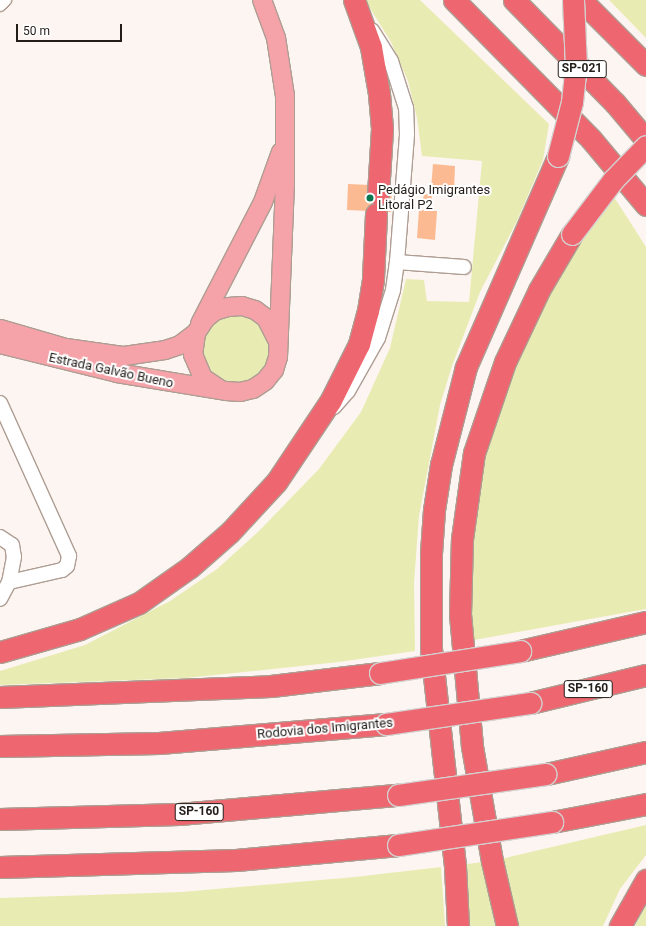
<!DOCTYPE html>
<html>
<head>
<meta charset="utf-8">
<style>
	body { margin:0 }
	#map { position:relative; width:646px; height:926px; overflow:hidden; background:#fdf5f1; font-family:Roboto,sans-serif }
	div>[style] { position:absolute }
	.green>* { inset:0; background:#e8ecb2 }
	.round { border-radius:50% }
	.building>* { inset:0; background:#fcba92 }
	.roads { filter:drop-shadow(1px 0 #ae9d93) drop-shadow(-1px 0 #ae9d93) drop-shadow(0 1px #ae9d93) drop-shadow(0 -1px #ae9d93) }
	.minor>* { height:14px; margin:-7px; padding:0 7px; transform-origin:7px; border-radius:7px; background:#fff }
	.major>* { height:18px; margin:-9px; padding:0 9px; transform-origin:9px; border-radius:9px; background:#f5a3a9 }
	.highway>* { height:21px; margin:-10.5px; padding:0 10.5px; transform-origin:10.5px; border-radius:10.5px; background:#ee666f }
	.bridges { filter:drop-shadow(1px 0 #d3d2d1) drop-shadow(-1px 0 #d3d2d1) drop-shadow(0 1px #d3d2d1) drop-shadow(0 -1px #d3d2d1) }
	.highway-bridge>* { height:21px; margin:-10.5px; padding:0 10.5px; transform-origin:10.5px; border-radius:10.5px; background:#ee666f }
	.dots>* { width:11px; height:11px; translate:-50% -50%; box-sizing:border-box; border:2px solid #fff; border-radius:50% }
	span { translate:-50% -50%; white-space:nowrap; text-align:center; line-height:1.15; -webkit-text-stroke:4px #fff; paint-order:stroke }
	.shield-label span { padding:1px 3px; background:#fff; border:1px solid; border-radius:3px; -webkit-text-stroke-width:0 }
	.shield-label { font-size:12px; color:#231d19; font-weight:700 }
	.poi-label { font-size:13px; color:#231d19 }
	.left { translate:0 -50%; text-align:left }
	.street-label { font-size:13px; color:#231d19 }
	.scale { position:absolute; left:16px; top:24px; width:106px; height:18px; box-sizing:border-box; border:2px solid #231d19; border-top:0; padding-left:5px; font-size:12px; line-height:14px; white-space:nowrap; color:#231d19; -webkit-text-stroke:3px #fff; paint-order:stroke }
</style>
</head>
<body>
<div id="map">
	<div class="green">
		<i style="clip-path:polygon(365px 0,420px 0,549px 124px,543px 160px,517px 221px,480px 292px,452px 366px,440px 405px,419px 516px,414px 583px,415px 651px,339px 662px,186px 678px,0 685px,0 671px,85px 645px,170px 601px,217px 569px,259px 531px,319px 469px,361px 412px,390px 348px,406px 279px,424px 280px,427px 301px,469px 302px,482px 161px,422px 156px,417px 118px,408px 81px,391px 42px)"></i>
		<i style="clip-path:polygon(609px 0,646px 0,646px 38px)"></i>
		<i style="clip-path:polygon(614px 197px,646px 247px,646px 609px,474px 640px,469px 614px,471px 540px,484px 456px,514px 365px,547px 294px,580px 238px)"></i>
		<i class="round" style="left:203px;top:316px;width:66px;height:66px"></i>
		<i style="clip-path:polygon(646px 825px,646px 855px,620px 889px,603px 926px,517px 926px,501px 859px)"></i>
		<i style="clip-path:polygon(482px 862px,495px 926px,469px 926px,461px 865px)"></i>
		<i style="clip-path:polygon(441px 867px,445px 926px,0 926px,0 898px,182px 892px,355px 877px)"></i>
		<i style="clip-path:polygon(646px 904px,646px 926px,635px 926px,646px 905px)"></i>
	</div>
	<div class="building">
		<i style="clip-path:polygon(433px 164px,455px 166px,454px 191px,431px 189px)"></i>
		<i style="clip-path:polygon(348px 184px,392px 186px,391px 212px,347px 210px)"></i>
		<i class="round" style="left:422.5px;top:193.5px;width:9px;height:9px"></i>
		<i style="clip-path:polygon(419px 210px,437px 211px,435px 240px,417px 238px)"></i>
	</div>
	<div class="roads">
		<div class="minor">
			<i style="left:0;top:4px;width:6px;rotate:-45deg"></i>
			<i style="left:397px;top:262px;width:67px;rotate:4.3deg"></i>
			<i style="left:0;top:403px;width:168px;rotate:65.7deg"></i>
			<i style="left:69px;top:556px;width:10px;rotate:101deg"></i>
			<i style="left:67px;top:566px;width:6px;rotate:141deg"></i>
			<i style="left:62px;top:570px;width:54px;rotate:167.2deg"></i>
			<i style="left:334px;top:407px;width:21px;rotate:-49deg"></i>
			<i style="left:348px;top:391px;width:61px;rotate:-60.5deg"></i>
			<i style="left:378px;top:338px;width:50px;rotate:-72.6deg"></i>
			<i style="left:393px;top:290px;width:28px;rotate:-82deg"></i>
			<i style="left:397px;top:262px;width:128px;rotate:-85.5deg"></i>
			<i style="left:407px;top:134px;width:26px;rotate:-92deg"></i>
			<i style="left:406px;top:108px;width:49px;rotate:-107.7deg"></i>
			<i style="left:391px;top:61px;width:36px;rotate:-122deg"></i>
			<i style="left:0;top:537px;width:14px;rotate:34deg"></i>
			<i style="left:12px;top:545px;width:12px;rotate:81deg"></i>
			<i style="left:14px;top:557px;width:25px;rotate:101deg"></i>
			<i style="left:9px;top:582px;width:19px;rotate:118deg"></i>
		</div>
		<div class="major">
			<i style="left:200px;top:324px;width:137px;rotate:-62.7deg"></i>
			<i style="left:263px;top:202px;width:53px;rotate:-70.2deg"></i>
			<i style="left:0;top:329px;width:69px;rotate:16.1deg"></i>
			<i style="left:66px;top:348px;width:59px;rotate:7.9deg"></i>
			<i style="left:124px;top:356px;width:41px;rotate:-8.3deg"></i>
			<i style="left:165px;top:350px;width:16px;rotate:-18deg"></i>
			<i style="left:180px;top:345px;width:20px;rotate:-37deg"></i>
			<i style="left:0;top:344px;width:121px;rotate:13.9deg"></i>
			<i style="left:117px;top:373px;width:110px;rotate:9.4deg"></i>
			<i style="left:226px;top:391px;width:14px;rotate:4deg"></i>
			<i style="left:240px;top:392px;width:13px;rotate:-13deg"></i>
			<i style="left:253px;top:389px;width:14px;rotate:-34deg"></i>
			<i style="left:265px;top:381px;width:14px;rotate:-51deg"></i>
			<i style="left:274px;top:370px;width:14px;rotate:-73deg"></i>
			<i style="left:278px;top:357px;width:173px;rotate:-87.7deg"></i>
			<i style="left:285px;top:184px;width:88px;rotate:-90deg"></i>
			<i style="left:285px;top:96px;width:59px;rotate:-98.8deg"></i>
			<i style="left:276px;top:38px;width:40px;rotate:-110.2deg"></i>
			<i style="left:221px;top:390px;width:22px;rotate:-146deg"></i>
			<i style="left:203px;top:378px;width:25px;rotate:-113deg"></i>
			<i style="left:193px;top:355px;width:22px;rotate:-82deg"></i>
			<i style="left:196px;top:333px;width:17px;rotate:-57deg"></i>
			<i style="left:205px;top:319px;width:13px;rotate:-39deg"></i>
			<i style="left:215px;top:311px;width:14px;rotate:-17deg"></i>
			<i style="left:228px;top:307px;width:14px;rotate:-4deg"></i>
			<i style="left:242px;top:306px;width:14px;rotate:17deg"></i>
			<i style="left:255px;top:310px;width:14px;rotate:36deg"></i>
			<i style="left:266px;top:318px;width:25px;rotate:63deg"></i>
		</div>
		<div class="highway">
			<i style="left:354px;top:0;width:50px;rotate:70.1deg"></i>
			<i style="left:371px;top:47px;width:48px;rotate:80.3deg"></i>
			<i style="left:379px;top:94px;width:35px;rotate:85deg"></i>
			<i style="left:382px;top:129px;width:65px;rotate:93.5deg"></i>
			<i style="left:454px;top:0;width:195px;rotate:45.4deg"></i>
			<i style="left:591px;top:139px;width:86px;rotate:50.2deg"></i>
			<i style="left:514px;top:0;width:144px;rotate:45.6deg"></i>
			<i style="left:615px;top:103px;width:48px;rotate:50deg"></i>
			<i style="left:581px;top:0;width:92px;rotate:45deg"></i>
			<i style="left:520px;top:651px;width:129px;rotate:-13deg"></i>
			<i style="left:0;top:652px;width:83px;rotate:-16deg"></i>
			<i style="left:80px;top:629px;width:64px;rotate:-23.8deg"></i>
			<i style="left:139px;top:603px;width:62px;rotate:-35.2deg"></i>
			<i style="left:190px;top:567px;width:53px;rotate:-41.2deg"></i>
			<i style="left:230px;top:532px;width:69px;rotate:-47.3deg"></i>
			<i style="left:277px;top:481px;width:97px;rotate:-56.3deg"></i>
			<i style="left:331px;top:400px;width:63px;rotate:-63.4deg"></i>
			<i style="left:359px;top:344px;width:34px;rotate:-75deg"></i>
			<i style="left:368px;top:311px;width:33px;rotate:-81deg"></i>
			<i style="left:373px;top:278px;width:64px;rotate:-87.3deg"></i>
			<i style="left:0;top:697px;width:271px;rotate:-2.3deg"></i>
			<i style="left:271px;top:686px;width:110px;rotate:-6.8deg"></i>
			<i style="left:530px;top:703px;width:119px;rotate:-13.6deg"></i>
			<i style="left:0;top:746px;width:159px;rotate:-1.1deg"></i>
			<i style="left:159px;top:743px;width:228px;rotate:-4.8deg"></i>
			<i style="left:546px;top:774px;width:102px;rotate:-12.4deg"></i>
			<i style="left:0;top:819px;width:179px;rotate:-1.6deg"></i>
			<i style="left:179px;top:814px;width:220px;rotate:-5deg"></i>
			<i style="left:552px;top:822px;width:96px;rotate:-10.8deg"></i>
			<i style="left:0;top:867px;width:236px;rotate:-1.7deg"></i>
			<i style="left:236px;top:860px;width:163px;rotate:-5.3deg"></i>
			<i style="left:458px;top:926px;width:60px;rotate:-92.9deg"></i>
			<i style="left:455px;top:866px;width:219px;rotate:-96.3deg"></i>
			<i style="left:431px;top:648px;width:95px;rotate:-90deg"></i>
			<i style="left:431px;top:553px;width:43px;rotate:-86deg"></i>
			<i style="left:434px;top:510px;width:46px;rotate:-81.2deg"></i>
			<i style="left:441px;top:465px;width:101px;rotate:-75.7deg"></i>
			<i style="left:466px;top:367px;width:230px;rotate:-66.4deg"></i>
			<i style="left:507px;top:926px;width:67px;rotate:-103deg"></i>
			<i style="left:492px;top:861px;width:117px;rotate:-99.9deg"></i>
			<i style="left:472px;top:746px;width:133px;rotate:-95.2deg"></i>
			<i style="left:460px;top:614px;width:75px;rotate:-88.5deg"></i>
			<i style="left:462px;top:539px;width:87px;rotate:-82.1deg"></i>
			<i style="left:474px;top:453px;width:96px;rotate:-71.2deg"></i>
			<i style="left:505px;top:362px;width:80px;rotate:-64.7deg"></i>
			<i style="left:539px;top:290px;width:65px;rotate:-59.5deg"></i>
			<i style="left:620px;top:926px;width:53px;rotate:-60.5deg"></i>
		</div>
	</div>
	<div class="bridges">
		<div class="highway-bridge">
			<i style="left:558px;top:156px;width:56px;rotate:-75.5deg"></i>
			<i style="left:572px;top:102px;width:36px;rotate:-84deg"></i>
			<i style="left:576px;top:66px;width:66px;rotate:-92.6deg"></i>
			<i style="left:572px;top:234px;width:68px;rotate:-52.8deg"></i>
			<i style="left:613px;top:180px;width:47px;rotate:-45.9deg"></i>
			<i style="left:380px;top:673px;width:142px;rotate:-8.9deg"></i>
			<i style="left:386px;top:724px;width:146px;rotate:-8.3deg"></i>
			<i style="left:398px;top:795px;width:149px;rotate:-8.1deg"></i>
			<i style="left:398px;top:845px;width:156px;rotate:-8.5deg"></i>
		</div>
	</div>
	<div class="dots">
		<i style="left:370px;top:198px;background:#0a7751"></i>
	</div>
	<div class="shield-label">
		<span style="left:582px;top:69px">SP-021</span>
		<span style="left:588px;top:689px">SP-160</span>
		<span style="left:199px;top:812px">SP-160</span>
	</div>
	<div class="poi-label">
		<span class="left" style="left:378px;top:198px">Pedágio Imigrantes<br>Litoral P2</span>
	</div>
	<div class="street-label">
		<span style="left:111px;top:371px;rotate:12deg">Estrada Galvão Bueno</span>
		<span style="left:325px;top:729px;rotate:-5deg">Rodovia dos Imigrantes</span>
	</div>
	<div class="scale">50 m</div>
</div>
</body>
</html>
